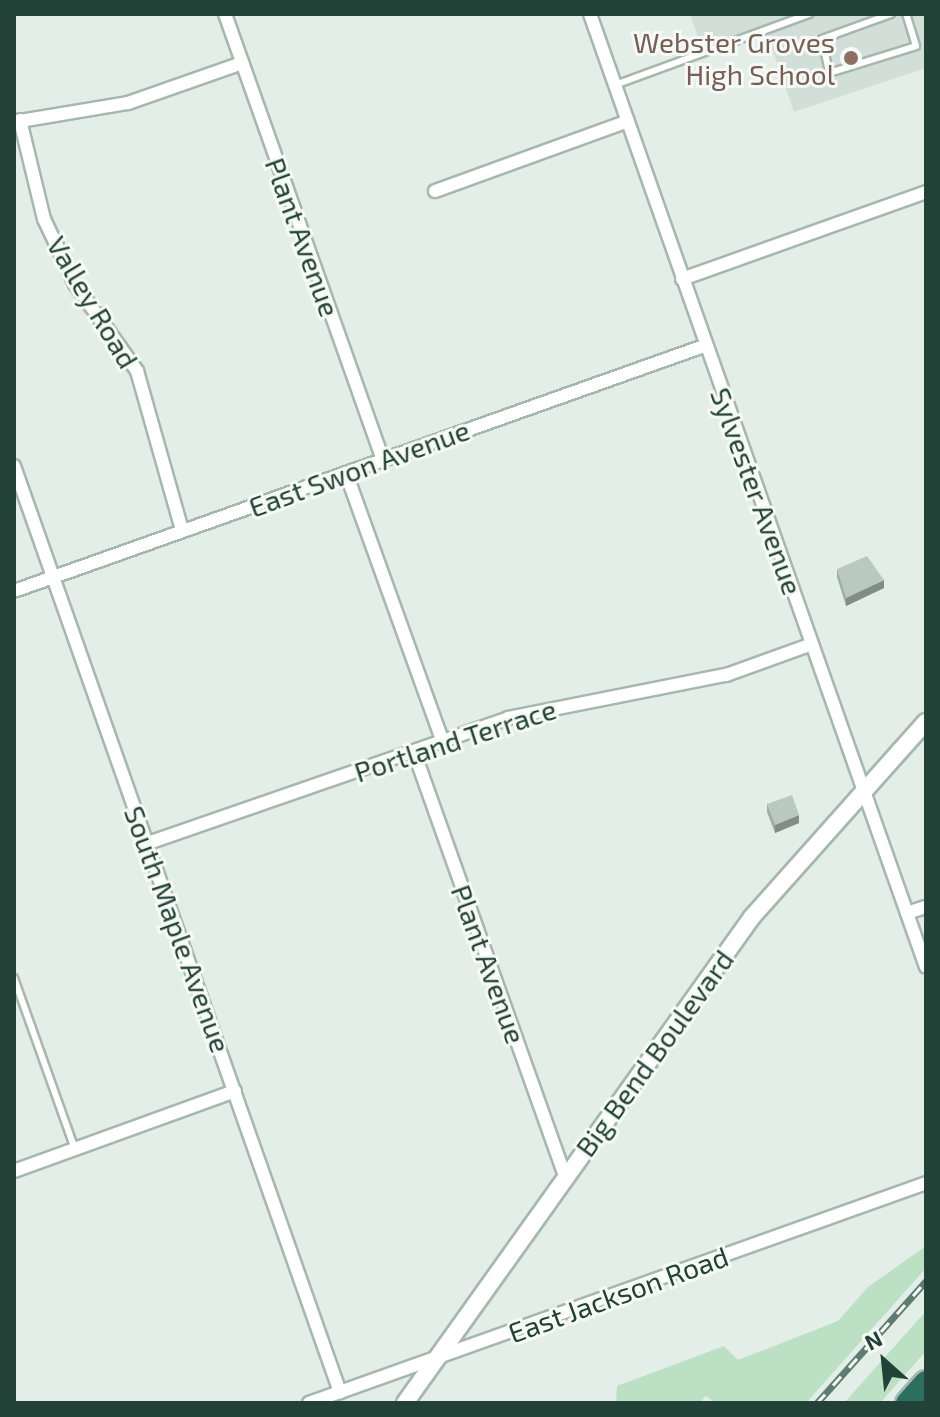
<!DOCTYPE html>
<html>
<head>
<meta charset="utf-8">
<style>
	body { margin:0 }
	#map { position:relative; width:940px; height:1417px; overflow:hidden; background:#e4eee9; font-family:"Exo 2",sans-serif }
	div>[style] { position:absolute }
	.built>* { inset:0; background:#d2ded8 }
	.green>* { inset:0; background:#bce0c4 }
	.roads { filter:drop-shadow(2px 0 #a6b7b0) drop-shadow(-2px 0 #a6b7b0) drop-shadow(0 2px #a6b7b0) drop-shadow(0 -2px #a6b7b0) }
	.service>* { height:6px; margin:-3px; padding:0 3px; transform-origin:3px; border-radius:3px; background:#fff }
	.minor>* { height:12px; margin:-6px; padding:0 6px; transform-origin:6px; border-radius:6px; background:#fff }
	.secondary>* { height:16px; margin:-8px; padding:0 8px; transform-origin:8px; border-radius:8px; background:#fff }
	.motorway>* { height:22px; margin:-11px; padding:0 11px; transform-origin:11px; border-radius:11px; background:#2c6f5e }
	.rail>* { height:7px; margin-top:-3.5px; transform-origin:0; background:repeating-linear-gradient(90deg,#f5faf7 0 12px,#5d7c72 0 24px); box-sizing:border-box; border-block:2px solid #5d7c72 }
	.wall>* { inset:0; background:#9fada7 }
	.shaded-wall>* { inset:0; background:#828d88 }
	.building>* { inset:0; background:#b9c9c2 }
	.dots>* { width:22px; height:22px; translate:-50% -50%; box-sizing:border-box; border:4px solid #f5faf7; border-radius:50% }
	span { translate:-50% -50%; white-space:nowrap; text-align:center; line-height:1.15; -webkit-text-stroke:6px #f5faf7; paint-order:stroke }
	.education-label { font-size:28px; color:#785e54 }
	.right { translate:-100% -50%; text-align:right }
	.street-label { font-size:28px; color:#224137 }
	.frame { position:absolute; inset:0; border:16px solid #224137; pointer-events:none }
	.north { position:absolute; left:844px; top:1321px; width:80px; height:80px; -webkit-text-stroke:6px #f5faf7; paint-order:stroke; rotate:333deg; font-size:22px; font-weight:700; line-height:32px; text-align:center; color:#224137 }
	.north::after { content:''; display:block; margin:auto; width:28px; height:36px; background:#224137; clip-path:polygon(50% 0,100% 100%,50% 72%,0 100%) }
</style>
</head>
<body>
<div id="map">
	<div class="built">
		<i style="clip-path:polygon(690px 14px,926px 14px,926px 68px,794px 112px,765px 29px,702px 49px)"></i>
	</div>
	<div class="green">
		<i style="clip-path:polygon(926px 1246px,926px 1268px,806px 1403px,715px 1403px,706px 1396px,699px 1403px,616px 1402px,617px 1386px,724px 1346px,738px 1360px,838px 1321px,868px 1287px)"></i>
		<i style="clip-path:polygon(926px 1311px,926px 1351px,880px 1403px,844px 1403px)"></i>
	</div>
	<div class="roads">
		<div class="service">
			<i style="left:891px;top:14px;width:73px;rotate:160.1deg"></i>
			<i style="left:822px;top:39px;width:35px;rotate:78deg"></i>
			<i style="left:829px;top:73px;width:91px;rotate:-17.2deg"></i>
			<i style="left:916px;top:46px;width:34px;rotate:-107deg"></i>
			<i style="left:615px;top:85px;width:207px;rotate:-20.1deg"></i>
			<i style="left:14px;top:978px;width:182px;rotate:70.4deg"></i>
		</div>
		<div class="minor">
			<i style="left:225px;top:14px;width:472px;rotate:70.5deg"></i>
			<i style="left:590px;top:14px;width:1010px;rotate:70.58deg"></i>
			<i style="left:20px;top:120px;width:102px;rotate:76.4deg"></i>
			<i style="left:44px;top:219px;width:72px;rotate:64.5deg"></i>
			<i style="left:75px;top:284px;width:107px;rotate:54.5deg"></i>
			<i style="left:137px;top:371px;width:165px;rotate:74.2deg"></i>
			<i style="left:14px;top:122px;width:116px;rotate:-9.5deg"></i>
			<i style="left:128px;top:103px;width:121px;rotate:-19.3deg"></i>
			<i style="left:435px;top:191px;width:205px;rotate:-19.9deg"></i>
			<i style="left:682px;top:279px;width:259px;rotate:-19.6deg"></i>
			<i style="left:14px;top:466px;width:982px;rotate:70.61deg"></i>
			<i style="left:346px;top:473px;width:286px;rotate:70.2deg"></i>
			<i style="left:14px;top:591px;width:732px;rotate:-19.55deg"></i>
			<i style="left:414px;top:752px;width:451px;rotate:70.4deg"></i>
			<i style="left:148px;top:843px;width:381px;rotate:-19.1deg"></i>
			<i style="left:508px;top:718px;width:222px;rotate:-11.2deg"></i>
			<i style="left:726px;top:675px;width:91px;rotate:-19.8deg"></i>
			<i style="left:907px;top:913px;width:20px;rotate:-18deg"></i>
			<i style="left:14px;top:1171px;width:235px;rotate:-19.9deg"></i>
			<i style="left:309px;top:1403px;width:655px;rotate:-19.62deg"></i>
		</div>
		<div class="secondary">
			<i style="left:405px;top:1403px;width:597px;rotate:-54.47deg"></i>
			<i style="left:752px;top:917px;width:261px;rotate:-48.3deg"></i>
		</div>
		<div class="motorway">
			<i style="left:907px;top:1403px;width:28px;rotate:-48deg"></i>
		</div>
	</div>
	<div class="rail">
		<i style="left:817px;top:1403px;width:164px;rotate:-48.2deg"></i>
	</div>
	<div class="wall">
		<i style="clip-path:polygon(837px 569px,884px 588px,846px 606px,837px 577px)"></i>
		<i style="clip-path:polygon(767px 804px,799px 823px,775px 833px,767px 812px)"></i>
	</div>
	<div class="shaded-wall">
		<i style="clip-path:polygon(884px 580px,884px 588px,846px 606px,846px 598px)"></i>
		<i style="clip-path:polygon(799px 815px,799px 823px,775px 833px,775px 825px)"></i>
	</div>
	<div class="building">
		<i style="clip-path:polygon(867px 556px,884px 580px,846px 598px,837px 569px)"></i>
		<i style="clip-path:polygon(792px 795px,799px 815px,775px 825px,767px 804px)"></i>
	</div>
	<div class="dots">
		<i style="left:851px;top:58px;background:#8d6e63"></i>
	</div>
	<div class="education-label">
		<span class="right" style="left:835px;top:58px">Webster Groves<br>High School</span>
	</div>
	<div class="street-label">
		<span style="left:303px;top:237px;rotate:70deg">Plant Avenue</span>
		<span style="left:93px;top:302px;rotate:59deg">Valley Road</span>
		<span style="left:359px;top:468px;rotate:-20deg">East Swon Avenue</span>
		<span style="left:757px;top:491px;rotate:70deg">Sylvester Avenue</span>
		<span style="left:455px;top:740px;rotate:-18deg">Portland Terrace</span>
		<span style="left:178px;top:929px;rotate:70deg">South Maple Avenue</span>
		<span style="left:489px;top:964px;rotate:70deg">Plant Avenue</span>
		<span style="left:654px;top:1053px;rotate:-54deg">Big Bend Boulevard</span>
		<span style="left:618px;top:1294px;rotate:-20deg">East Jackson Road</span>
	</div>
	<div class="frame"></div>
	<div class="north">N</div>
</div>
</body>
</html>
